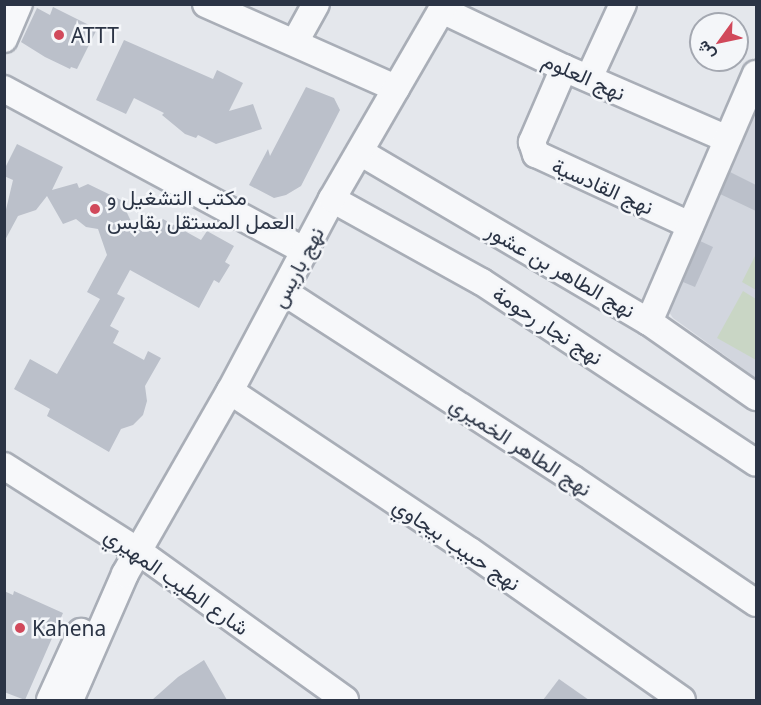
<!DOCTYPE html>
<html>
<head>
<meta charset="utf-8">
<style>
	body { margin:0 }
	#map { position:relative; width:761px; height:705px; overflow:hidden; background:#e4e7ec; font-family:"Noto Sans",Vazirmatn,sans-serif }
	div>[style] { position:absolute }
	.built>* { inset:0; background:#d2d6de }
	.green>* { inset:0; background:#c9d6c5 }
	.building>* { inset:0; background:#bbc0ca }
	.roads { filter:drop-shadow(2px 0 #a9aeb7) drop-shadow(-2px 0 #a9aeb7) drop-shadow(0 2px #a9aeb7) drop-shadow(0 -2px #a9aeb7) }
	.minor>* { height:26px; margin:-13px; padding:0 13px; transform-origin:13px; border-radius:13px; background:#f7f8fa }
	.dots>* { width:16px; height:16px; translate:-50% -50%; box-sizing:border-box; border:3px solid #f4f6f9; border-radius:50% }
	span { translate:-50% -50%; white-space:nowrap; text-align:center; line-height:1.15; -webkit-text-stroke:5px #f4f6f9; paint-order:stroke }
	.poi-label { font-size:21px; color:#2b3445 }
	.left { translate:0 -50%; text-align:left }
	.street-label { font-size:21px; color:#2b3445 }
	.frame { position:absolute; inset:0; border:6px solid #2b3445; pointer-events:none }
	.north { position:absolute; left:689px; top:12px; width:60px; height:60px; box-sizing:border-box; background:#f4f6f9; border:2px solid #a4a8b1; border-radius:50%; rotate:237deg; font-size:16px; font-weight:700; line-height:24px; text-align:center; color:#2b3445 }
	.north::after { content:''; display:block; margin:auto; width:21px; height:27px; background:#d1495b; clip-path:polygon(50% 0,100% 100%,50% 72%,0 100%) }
</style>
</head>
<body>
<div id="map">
	<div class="built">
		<i style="clip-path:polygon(756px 104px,756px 378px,673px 318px,667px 309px)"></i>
	</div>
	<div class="green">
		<i style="clip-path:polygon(756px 254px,756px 290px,742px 282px)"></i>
		<i style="clip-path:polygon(743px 291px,756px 299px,756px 360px,717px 338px)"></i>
	</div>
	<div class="building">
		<i style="clip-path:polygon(53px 7px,97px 29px,77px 69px,71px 67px,70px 69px,45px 57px,21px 42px,37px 8px,50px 15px)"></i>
		<i style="clip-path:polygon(124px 40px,213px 79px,217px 70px,243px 83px,229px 111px,253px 104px,262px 129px,216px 144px,198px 135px,196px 138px,185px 134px,162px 115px,164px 113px,134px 98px,126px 114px,96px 100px)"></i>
		<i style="clip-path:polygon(306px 87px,334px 98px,340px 110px,301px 186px,286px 195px,274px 198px,249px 185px,268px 149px,270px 156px)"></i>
		<i style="clip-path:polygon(17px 144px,63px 167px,52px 190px,77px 183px,79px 188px,88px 184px,121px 200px,136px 232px,146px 215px,160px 223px,163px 219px,201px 240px,207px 231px,234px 246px,225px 262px,230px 265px,219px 283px,214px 280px,199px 308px,130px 270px,117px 294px,125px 298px,110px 326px,119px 331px,113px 343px,144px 360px,148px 351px,161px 358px,145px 386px,147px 401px,143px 415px,133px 425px,121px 429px,109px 452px,47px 416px,50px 409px,14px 389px,30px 359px,57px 374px,100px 299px,87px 292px,107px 255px,98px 229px,86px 227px,76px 219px,63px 224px,47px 196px,36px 210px,18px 216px,4px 242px,4px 218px,13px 180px,4px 176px,4px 170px)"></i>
		<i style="clip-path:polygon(730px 172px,756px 185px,756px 211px,720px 194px)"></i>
		<i style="clip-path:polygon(700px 241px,713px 247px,695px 287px,683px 282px)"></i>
		<i style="clip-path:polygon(4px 591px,13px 595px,14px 591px,63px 613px,25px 700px,4px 692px)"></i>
		<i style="clip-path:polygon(204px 660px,227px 700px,152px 700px,178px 677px)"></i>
		<i style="clip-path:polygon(559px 679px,589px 700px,543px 700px)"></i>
	</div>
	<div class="roads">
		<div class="minor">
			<i style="left:206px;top:4px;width:208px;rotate:23.9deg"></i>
			<i style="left:442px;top:10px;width:135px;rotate:25.4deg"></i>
			<i style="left:564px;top:68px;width:178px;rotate:23.5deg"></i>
			<i style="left:4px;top:39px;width:38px;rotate:-67deg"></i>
			<i style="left:295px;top:42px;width:43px;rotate:-61.1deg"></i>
			<i style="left:564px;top:68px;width:81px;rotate:113.4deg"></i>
			<i style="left:532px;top:142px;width:13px;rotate:72deg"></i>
			<i style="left:536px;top:154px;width:170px;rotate:24.8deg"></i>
			<i style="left:589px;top:78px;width:81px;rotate:-65.3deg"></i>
			<i style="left:4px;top:89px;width:342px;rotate:28.3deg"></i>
			<i style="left:360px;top:152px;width:335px;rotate:30.5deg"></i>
			<i style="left:649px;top:322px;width:131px;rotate:35deg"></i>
			<i style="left:332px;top:199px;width:171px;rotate:29deg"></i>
			<i style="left:482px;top:282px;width:328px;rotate:33.4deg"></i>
			<i style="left:284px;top:292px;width:344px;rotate:32.9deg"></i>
			<i style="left:573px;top:479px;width:221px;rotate:34.1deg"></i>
			<i style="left:649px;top:322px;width:270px;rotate:-66.7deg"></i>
			<i style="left:230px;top:391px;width:288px;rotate:33.7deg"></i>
			<i style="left:470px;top:551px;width:259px;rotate:35.1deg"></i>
			<i style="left:4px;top:466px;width:159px;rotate:32.4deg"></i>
			<i style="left:138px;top:551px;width:255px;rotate:35.7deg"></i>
			<i style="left:50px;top:700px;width:75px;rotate:-65.5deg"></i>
			<i style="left:70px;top:700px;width:137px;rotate:-66.4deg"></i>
			<i style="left:125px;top:574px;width:211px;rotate:-60.2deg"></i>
			<i style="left:230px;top:391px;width:217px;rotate:-62deg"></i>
			<i style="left:332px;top:199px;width:225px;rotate:-59.9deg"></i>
		</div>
	</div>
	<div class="dots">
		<i style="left:59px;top:35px;background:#d1495b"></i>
		<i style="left:95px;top:209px;background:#d1495b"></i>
		<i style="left:20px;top:628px;background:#d1495b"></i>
	</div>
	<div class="poi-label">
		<span class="left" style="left:71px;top:35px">ATTT</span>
		<span class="left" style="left:107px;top:209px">مكتب التشغيل و<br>العمل المستقل بقابس</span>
		<span class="left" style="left:32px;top:628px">Kahena</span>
	</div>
	<div class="street-label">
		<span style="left:584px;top:76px;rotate:24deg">نهج العلوم</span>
		<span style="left:603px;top:186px;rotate:24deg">نهج القادسية</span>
		<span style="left:297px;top:267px;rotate:-62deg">نهج باريس</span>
		<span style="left:561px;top:270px;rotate:30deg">نهج الطاهر بن عشور</span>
		<span style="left:548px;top:325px;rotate:33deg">نهج نجار رحومة</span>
		<span style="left:521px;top:446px;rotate:33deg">نهج الطاهر الخميري</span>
		<span style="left:457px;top:544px;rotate:34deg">نهج حبيب بيجاوي</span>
		<span style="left:177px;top:581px;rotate:35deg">شارع الطيب المهيري</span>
	</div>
	<div class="frame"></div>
	<div class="north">ش</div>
</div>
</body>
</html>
